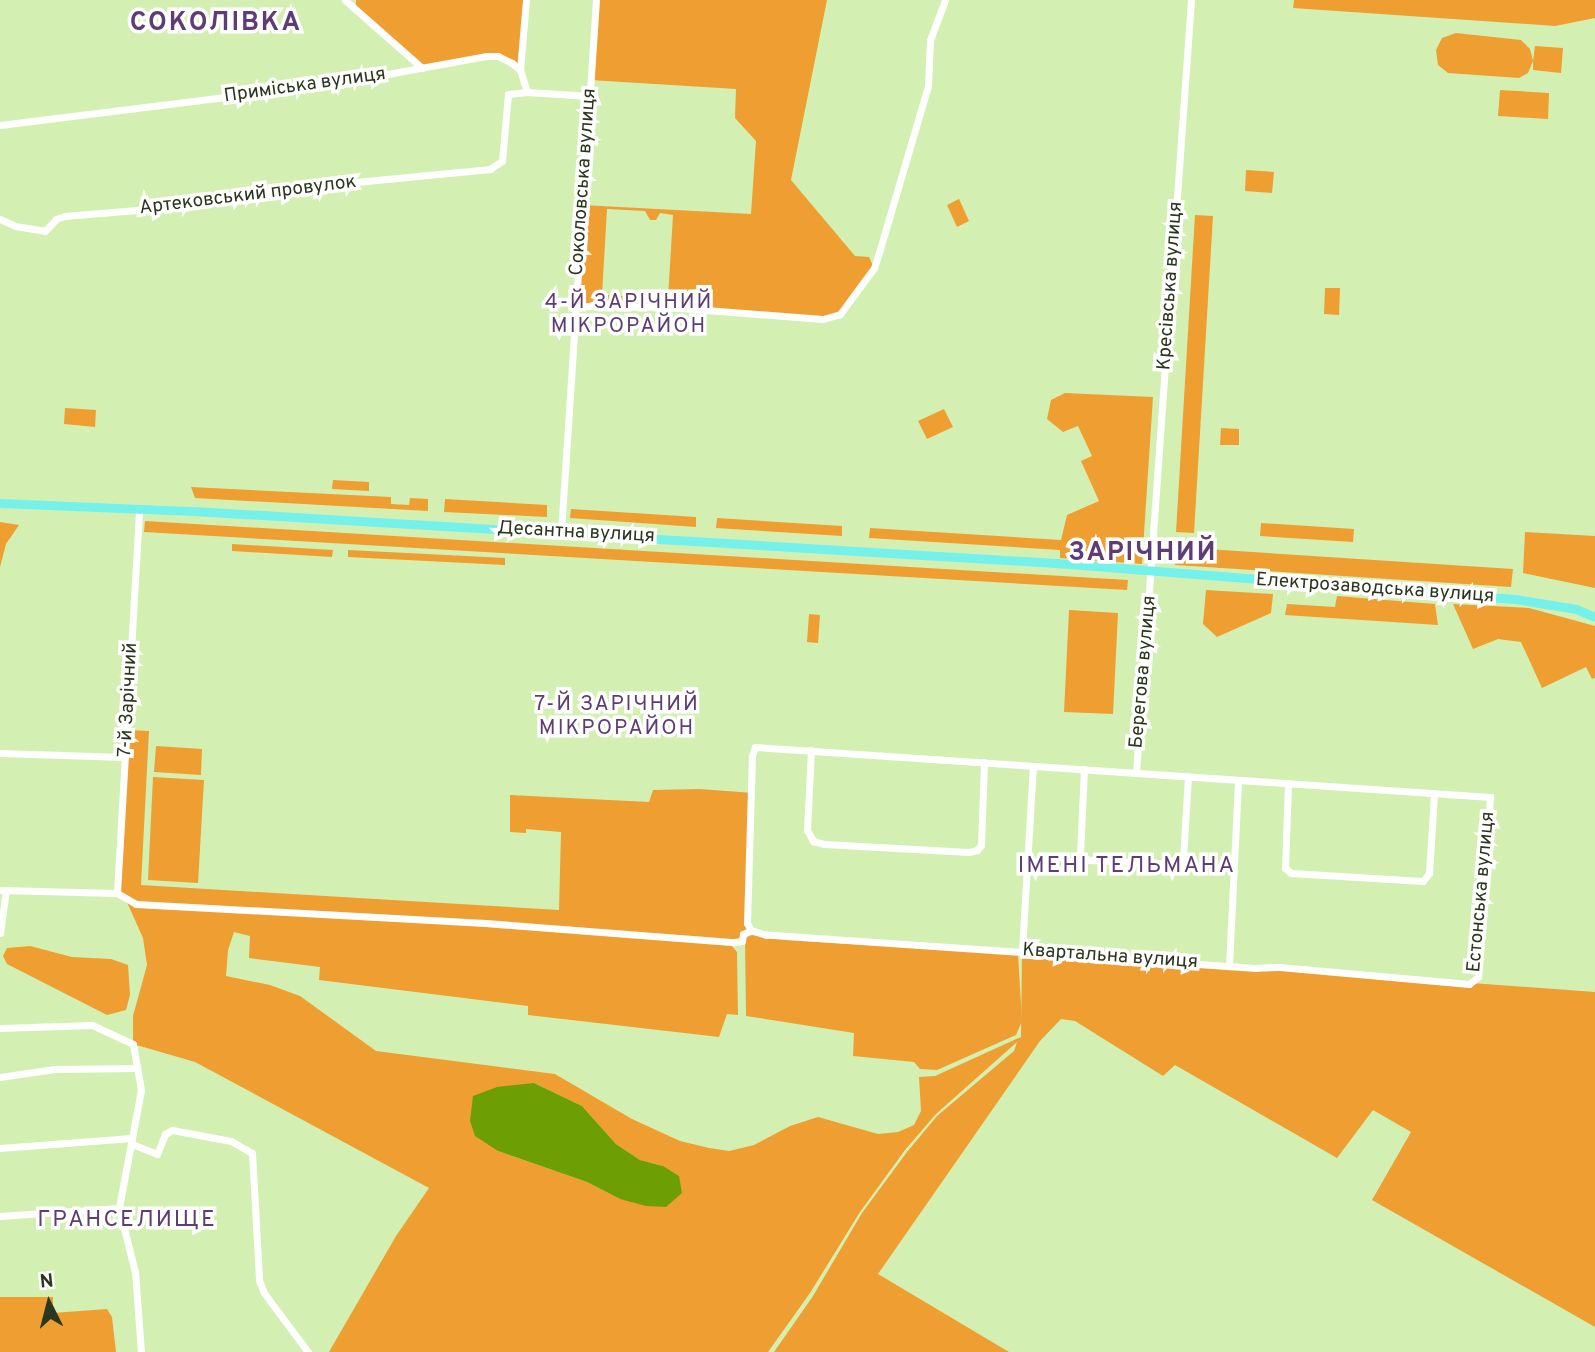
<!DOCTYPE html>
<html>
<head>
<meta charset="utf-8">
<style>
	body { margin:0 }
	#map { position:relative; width:1595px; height:1352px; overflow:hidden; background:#d3f0b2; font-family:Overpass,sans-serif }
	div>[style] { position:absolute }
	.green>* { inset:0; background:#ef9e31 }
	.water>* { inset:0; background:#6d9f05 }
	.minor>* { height:7px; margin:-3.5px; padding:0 3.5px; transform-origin:3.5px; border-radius:3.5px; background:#fff }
	.major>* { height:9px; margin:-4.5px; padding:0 4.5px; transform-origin:4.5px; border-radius:4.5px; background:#74f1eb }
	span { translate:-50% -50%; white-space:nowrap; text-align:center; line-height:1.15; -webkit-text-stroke:7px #fff; paint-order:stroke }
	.street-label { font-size:19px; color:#2b361e }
	.neighbourhood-label { font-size:21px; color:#5e3d77; letter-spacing:2px }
	.quarter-label { font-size:23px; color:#5e3d77; letter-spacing:2px }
	.district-label { font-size:26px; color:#5e3d77; font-weight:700; letter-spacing:2px }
	.north { position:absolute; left:14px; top:1268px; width:70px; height:70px; -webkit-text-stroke:5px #fff; paint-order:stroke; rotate:354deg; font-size:19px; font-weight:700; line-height:28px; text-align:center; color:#2b361e }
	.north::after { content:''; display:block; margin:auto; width:24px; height:32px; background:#2b361e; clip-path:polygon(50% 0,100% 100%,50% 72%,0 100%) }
</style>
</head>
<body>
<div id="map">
	<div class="green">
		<i style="clip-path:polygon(356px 0,526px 0,520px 70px,498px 56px,422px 68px,356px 12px)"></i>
		<i style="clip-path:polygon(evenodd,596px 0,827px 0,791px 180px,855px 256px,869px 257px,874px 268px,840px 314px,823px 319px,667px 307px,576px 306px,582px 205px,751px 214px,756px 141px,735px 118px,736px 89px,590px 80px,596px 0,607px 209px,645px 211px,650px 220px,656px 220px,660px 213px,673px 215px,668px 298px,602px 295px,607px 209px)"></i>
		<i style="clip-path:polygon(1294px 0,1595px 0,1595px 18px,1555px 26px,1293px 8px)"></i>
		<i style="clip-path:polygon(1456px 33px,1521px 40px,1530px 49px,1533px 61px,1535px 46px,1563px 48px,1561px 73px,1533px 70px,1533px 61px,1528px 73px,1519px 78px,1448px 73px,1438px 65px,1436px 50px,1442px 38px)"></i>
		<i style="clip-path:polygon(1500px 90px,1549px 93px,1548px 119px,1498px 116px)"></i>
		<i style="clip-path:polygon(1246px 170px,1274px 172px,1272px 193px,1245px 191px)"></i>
		<i style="clip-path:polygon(959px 199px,969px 221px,957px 227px,947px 205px)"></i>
		<i style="clip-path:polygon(1195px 215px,1213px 216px,1194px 533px,1176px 532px)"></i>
		<i style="clip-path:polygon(1325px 288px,1340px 288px,1339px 315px,1324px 314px)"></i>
		<i style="clip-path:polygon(1065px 393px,1153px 397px,1142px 564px,1060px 558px,1060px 550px,869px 538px,870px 528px,1061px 540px,1067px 515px,1099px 501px,1081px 461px,1092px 456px,1078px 426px,1063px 432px,1047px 419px,1051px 400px)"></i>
		<i style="clip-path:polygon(65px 408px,96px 410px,95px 427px,64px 424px)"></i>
		<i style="clip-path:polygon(944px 409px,953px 427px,927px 439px,918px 421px)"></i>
		<i style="clip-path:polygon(1221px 428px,1239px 429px,1239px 445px,1220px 445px)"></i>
		<i style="clip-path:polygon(333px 480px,369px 482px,369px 491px,332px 489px)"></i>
		<i style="clip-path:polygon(191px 487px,391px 497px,391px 504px,409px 505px,410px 498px,428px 499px,428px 511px,195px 498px)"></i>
		<i style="clip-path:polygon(445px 499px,547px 505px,547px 517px,444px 512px)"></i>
		<i style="clip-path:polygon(571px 509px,696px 517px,696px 527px,570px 518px)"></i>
		<i style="clip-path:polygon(717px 518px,842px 526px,842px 536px,716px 528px)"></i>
		<i style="clip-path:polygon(145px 521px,1128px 580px,1127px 590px,144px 532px)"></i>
		<i style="clip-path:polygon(0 522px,19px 525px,6px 544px,0 567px)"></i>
		<i style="clip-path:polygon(1261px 523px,1354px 529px,1353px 542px,1260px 536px)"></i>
		<i style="clip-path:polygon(1525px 532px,1595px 536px,1595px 588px,1523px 573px)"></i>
		<i style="clip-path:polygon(232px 544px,333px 550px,332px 557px,232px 551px)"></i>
		<i style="clip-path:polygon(1176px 547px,1513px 569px,1511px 587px,1175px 565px)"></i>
		<i style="clip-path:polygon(348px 550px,505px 558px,505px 565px,348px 557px)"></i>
		<i style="clip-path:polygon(1206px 590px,1273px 594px,1271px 613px,1217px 637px,1203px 624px)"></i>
		<i style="clip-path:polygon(1337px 596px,1435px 604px,1438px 625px,1285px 615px,1287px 604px,1335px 607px)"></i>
		<i style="clip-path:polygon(1453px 604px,1529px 608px,1595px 626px,1595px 678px,1592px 679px,1586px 667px,1542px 688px,1521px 642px,1498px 639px,1473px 649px)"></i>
		<i style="clip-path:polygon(1069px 610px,1118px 613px,1113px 714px,1064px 712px)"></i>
		<i style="clip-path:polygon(809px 614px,820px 615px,818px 643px,807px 642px)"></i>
		<i style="clip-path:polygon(evenodd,127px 730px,149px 731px,141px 885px,559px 910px,561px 832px,526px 829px,526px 833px,510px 832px,510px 795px,649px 802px,653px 790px,700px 789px,753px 793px,747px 911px,751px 930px,742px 941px,479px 926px,731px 945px,737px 952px,738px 1015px,727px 1014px,719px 1037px,528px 1015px,528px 1006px,319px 980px,320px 967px,249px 958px,250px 936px,234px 932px,228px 950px,226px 976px,270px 985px,300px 996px,376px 1051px,555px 1074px,632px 1119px,680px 1141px,709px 1148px,729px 1151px,754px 1145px,790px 1126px,818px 1117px,878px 1134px,898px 1132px,914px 1125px,921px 1111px,919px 1077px,935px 1076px,1021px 1037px,1022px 950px,1595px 992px,1595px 1327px,1372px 1200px,1411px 1132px,1373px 1110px,1337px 1158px,1175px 1065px,1163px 1076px,1075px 1021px,1061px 1019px,1040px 1041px,878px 1274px,1009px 1352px,774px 1352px,813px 1296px,862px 1213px,907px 1152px,937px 1116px,1014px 1051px,1017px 1042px,936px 1114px,905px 1150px,860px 1212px,810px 1293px,768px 1352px,329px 1352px,396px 1236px,429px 1188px,195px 1062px,133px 1044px,133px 1016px,147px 965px,143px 938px,126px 900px,117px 893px,127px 730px,534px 1083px,582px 1106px,616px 1144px,640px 1160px,663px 1166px,620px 1199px,587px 1182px,498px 1151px,534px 1083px)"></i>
		<i style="clip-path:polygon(156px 746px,202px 749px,201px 775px,154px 772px)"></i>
		<i style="clip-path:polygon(153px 777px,204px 780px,198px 883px,148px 880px)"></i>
		<i style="clip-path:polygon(752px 935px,785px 940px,1018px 954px,1022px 1021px,1016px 1035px,937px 1070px,920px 1069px,914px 1062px,853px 1056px,854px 1033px,746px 1016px,745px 938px)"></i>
		<i style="clip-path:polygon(30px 946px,72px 957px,111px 959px,128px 965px,130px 995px,126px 1010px,107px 1015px,7px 964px,3px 956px,7px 948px)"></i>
		<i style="clip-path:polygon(0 1297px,53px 1297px,53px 1313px,107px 1309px,112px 1317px,116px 1352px,0 1352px)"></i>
	</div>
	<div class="water">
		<i style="clip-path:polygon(534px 1083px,582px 1106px,616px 1144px,640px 1160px,663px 1166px,679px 1176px,682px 1193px,666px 1207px,646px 1206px,620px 1199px,587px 1182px,498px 1151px,475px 1136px,470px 1121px,473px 1096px,497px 1087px)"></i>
	</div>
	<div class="minor">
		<i style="left:345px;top:0;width:103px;rotate:41.4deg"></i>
		<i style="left:520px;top:70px;width:70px;rotate:-85.1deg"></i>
		<i style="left:0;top:125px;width:341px;rotate:-7.1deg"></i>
		<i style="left:338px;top:83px;width:150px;rotate:-10.3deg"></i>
		<i style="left:486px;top:56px;width:12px"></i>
		<i style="left:498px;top:56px;width:16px;rotate:27deg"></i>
		<i style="left:512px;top:63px;width:11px;rotate:41deg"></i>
		<i style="left:520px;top:70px;width:23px;rotate:72deg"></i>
		<i style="left:527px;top:92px;width:63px;rotate:3.6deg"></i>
		<i style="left:0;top:219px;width:17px;rotate:25deg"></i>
		<i style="left:15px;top:226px;width:30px;rotate:9deg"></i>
		<i style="left:45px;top:231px;width:16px;rotate:-47deg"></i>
		<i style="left:56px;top:219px;width:9px;rotate:-18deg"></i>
		<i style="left:65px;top:216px;width:96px;rotate:-4.8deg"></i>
		<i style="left:161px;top:208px;width:166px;rotate:-8deg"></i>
		<i style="left:325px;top:185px;width:166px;rotate:-5.5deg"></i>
		<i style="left:490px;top:169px;width:14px;rotate:-34deg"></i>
		<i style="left:502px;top:161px;width:67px;rotate:-84.9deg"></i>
		<i style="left:508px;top:94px;width:19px;rotate:-6deg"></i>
		<i style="left:576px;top:306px;width:91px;rotate:0.6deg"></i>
		<i style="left:667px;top:307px;width:156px;rotate:4.4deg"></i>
		<i style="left:823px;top:319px;width:18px;rotate:-16deg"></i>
		<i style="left:840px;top:314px;width:57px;rotate:-53.5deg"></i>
		<i style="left:874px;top:268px;width:20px;rotate:-72deg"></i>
		<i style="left:880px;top:249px;width:170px;rotate:-73.6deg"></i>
		<i style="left:928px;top:86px;width:46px;rotate:-87.5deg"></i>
		<i style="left:930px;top:40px;width:43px;rotate:-69.4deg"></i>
		<i style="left:561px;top:532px;width:533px;rotate:-86.24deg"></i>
		<i style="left:755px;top:747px;width:737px;rotate:3.89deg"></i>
		<i style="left:1490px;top:797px;width:180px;rotate:93.8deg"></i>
		<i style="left:1478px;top:977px;width:11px;rotate:142deg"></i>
		<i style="left:1469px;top:984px;width:190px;rotate:-174.9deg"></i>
		<i style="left:1280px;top:967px;width:24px;rotate:178deg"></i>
		<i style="left:1256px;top:968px;width:491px;rotate:-176.1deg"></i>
		<i style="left:766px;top:935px;width:16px;rotate:-162deg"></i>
		<i style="left:751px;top:930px;width:8px;rotate:-120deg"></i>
		<i style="left:747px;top:923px;width:167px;rotate:-88.3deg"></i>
		<i style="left:752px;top:756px;width:9px;rotate:-72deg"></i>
		<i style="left:811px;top:750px;width:80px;rotate:92.9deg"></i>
		<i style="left:807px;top:830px;width:13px;rotate:61deg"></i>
		<i style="left:813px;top:841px;width:11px;rotate:15deg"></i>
		<i style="left:824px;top:844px;width:145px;rotate:3.2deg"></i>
		<i style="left:969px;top:852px;width:8px;rotate:-14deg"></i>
		<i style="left:977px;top:850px;width:6px;rotate:-51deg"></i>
		<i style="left:981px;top:845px;width:83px;rotate:-87.9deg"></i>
		<i style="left:0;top:753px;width:125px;rotate:1.8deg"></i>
		<i style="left:1084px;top:769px;width:85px;rotate:92.7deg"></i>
		<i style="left:1080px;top:854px;width:11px;rotate:34deg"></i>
		<i style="left:1089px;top:860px;width:91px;rotate:2.5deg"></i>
		<i style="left:1180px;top:864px;width:7px;rotate:-63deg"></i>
		<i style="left:1183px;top:858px;width:82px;rotate:-86.5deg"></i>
		<i style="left:1136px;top:773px;width:775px;rotate:-85.93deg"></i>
		<i style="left:1288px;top:783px;width:85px;rotate:92deg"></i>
		<i style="left:1285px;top:868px;width:8px;rotate:40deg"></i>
		<i style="left:1291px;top:873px;width:132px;rotate:3.5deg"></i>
		<i style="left:1423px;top:881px;width:10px;rotate:-53deg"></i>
		<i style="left:1429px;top:873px;width:80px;rotate:-86.4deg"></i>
		<i style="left:0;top:890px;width:117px;rotate:1.5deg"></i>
		<i style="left:117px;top:893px;width:22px;rotate:30deg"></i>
		<i style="left:136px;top:904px;width:350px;rotate:3.1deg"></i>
		<i style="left:485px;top:923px;width:250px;rotate:4.4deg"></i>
		<i style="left:734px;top:942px;width:8px;rotate:-7deg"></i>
		<i style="left:742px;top:941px;width:7px;rotate:-82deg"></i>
		<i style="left:743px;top:934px;width:9px;rotate:-27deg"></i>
		<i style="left:117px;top:893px;width:386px;rotate:-86.7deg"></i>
		<i style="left:0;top:933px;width:43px;rotate:-82.1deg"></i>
		<i style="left:1022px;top:950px;width:184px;rotate:-86.6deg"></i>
		<i style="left:1229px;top:966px;width:186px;rotate:-87.2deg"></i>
		<i style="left:0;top:1028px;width:92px;rotate:-1.9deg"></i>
		<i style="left:92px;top:1025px;width:45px;rotate:24.9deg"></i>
		<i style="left:133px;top:1044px;width:47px;rotate:80.1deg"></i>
		<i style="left:141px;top:1090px;width:120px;rotate:100.6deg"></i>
		<i style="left:119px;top:1208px;width:66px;rotate:76deg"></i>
		<i style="left:135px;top:1272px;width:80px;rotate:85.7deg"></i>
		<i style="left:0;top:1077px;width:55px;rotate:-8.4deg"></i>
		<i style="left:54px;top:1069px;width:82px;rotate:-0.7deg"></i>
		<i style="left:132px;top:1144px;width:27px;rotate:22deg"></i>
		<i style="left:157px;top:1154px;width:22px;rotate:-68deg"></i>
		<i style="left:165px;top:1134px;width:8px;rotate:-30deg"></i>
		<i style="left:172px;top:1130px;width:60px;rotate:10.6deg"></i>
		<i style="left:231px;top:1141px;width:24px;rotate:30deg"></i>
		<i style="left:252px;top:1153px;width:127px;rotate:86.8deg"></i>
		<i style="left:259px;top:1280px;width:14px;rotate:69deg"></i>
		<i style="left:264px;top:1293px;width:74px;rotate:53.3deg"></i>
		<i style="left:0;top:1148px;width:132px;rotate:-4.3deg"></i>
		<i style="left:0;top:1216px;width:119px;rotate:-3.8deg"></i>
	</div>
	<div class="major">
		<i style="left:0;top:503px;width:194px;rotate:2.4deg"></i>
		<i style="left:194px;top:511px;width:864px;rotate:3.45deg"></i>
		<i style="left:1056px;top:563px;width:460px;rotate:4.5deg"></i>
		<i style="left:1515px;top:599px;width:62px;rotate:9.3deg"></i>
		<i style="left:1576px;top:609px;width:21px;rotate:23deg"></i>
	</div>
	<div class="street-label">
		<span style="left:305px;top:86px;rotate:-8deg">Приміська вулиця</span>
		<span style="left:584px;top:182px;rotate:-86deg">Соколовська вулиця</span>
		<span style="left:248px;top:196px;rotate:-7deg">Артековський провулок</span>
		<span style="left:1171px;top:286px;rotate:-86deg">Кресівська вулиця</span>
		<span style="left:576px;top:533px;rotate:3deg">Десантна вулиця</span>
		<span style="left:1375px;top:589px;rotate:4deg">Електрозаводська вулиця</span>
		<span style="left:1144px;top:672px;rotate:-85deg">Берегова вулиця</span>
		<span style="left:129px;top:700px;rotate:-87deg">7-й Зарічний</span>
		<span style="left:1482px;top:892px;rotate:-85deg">Естонська вулиця</span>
		<span style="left:1110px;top:957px;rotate:4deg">Квартальна вулиця</span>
	</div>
	<div class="neighbourhood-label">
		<span style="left:629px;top:315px">4-Й ЗАРІЧНИЙ<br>МІКРОРАЙОН</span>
		<span style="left:617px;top:717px">7-Й ЗАРІЧНИЙ<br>МІКРОРАЙОН</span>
	</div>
	<div class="quarter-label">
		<span style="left:1127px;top:867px">ІМЕНІ ТЕЛЬМАНА</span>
		<span style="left:127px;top:1221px">ГРАНСЕЛИЩЕ</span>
	</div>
	<div class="district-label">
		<span style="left:216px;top:24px">СОКОЛІВКА</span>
		<span style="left:1143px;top:554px">ЗАРІЧНИЙ</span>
	</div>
	<div class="north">N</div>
</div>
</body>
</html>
